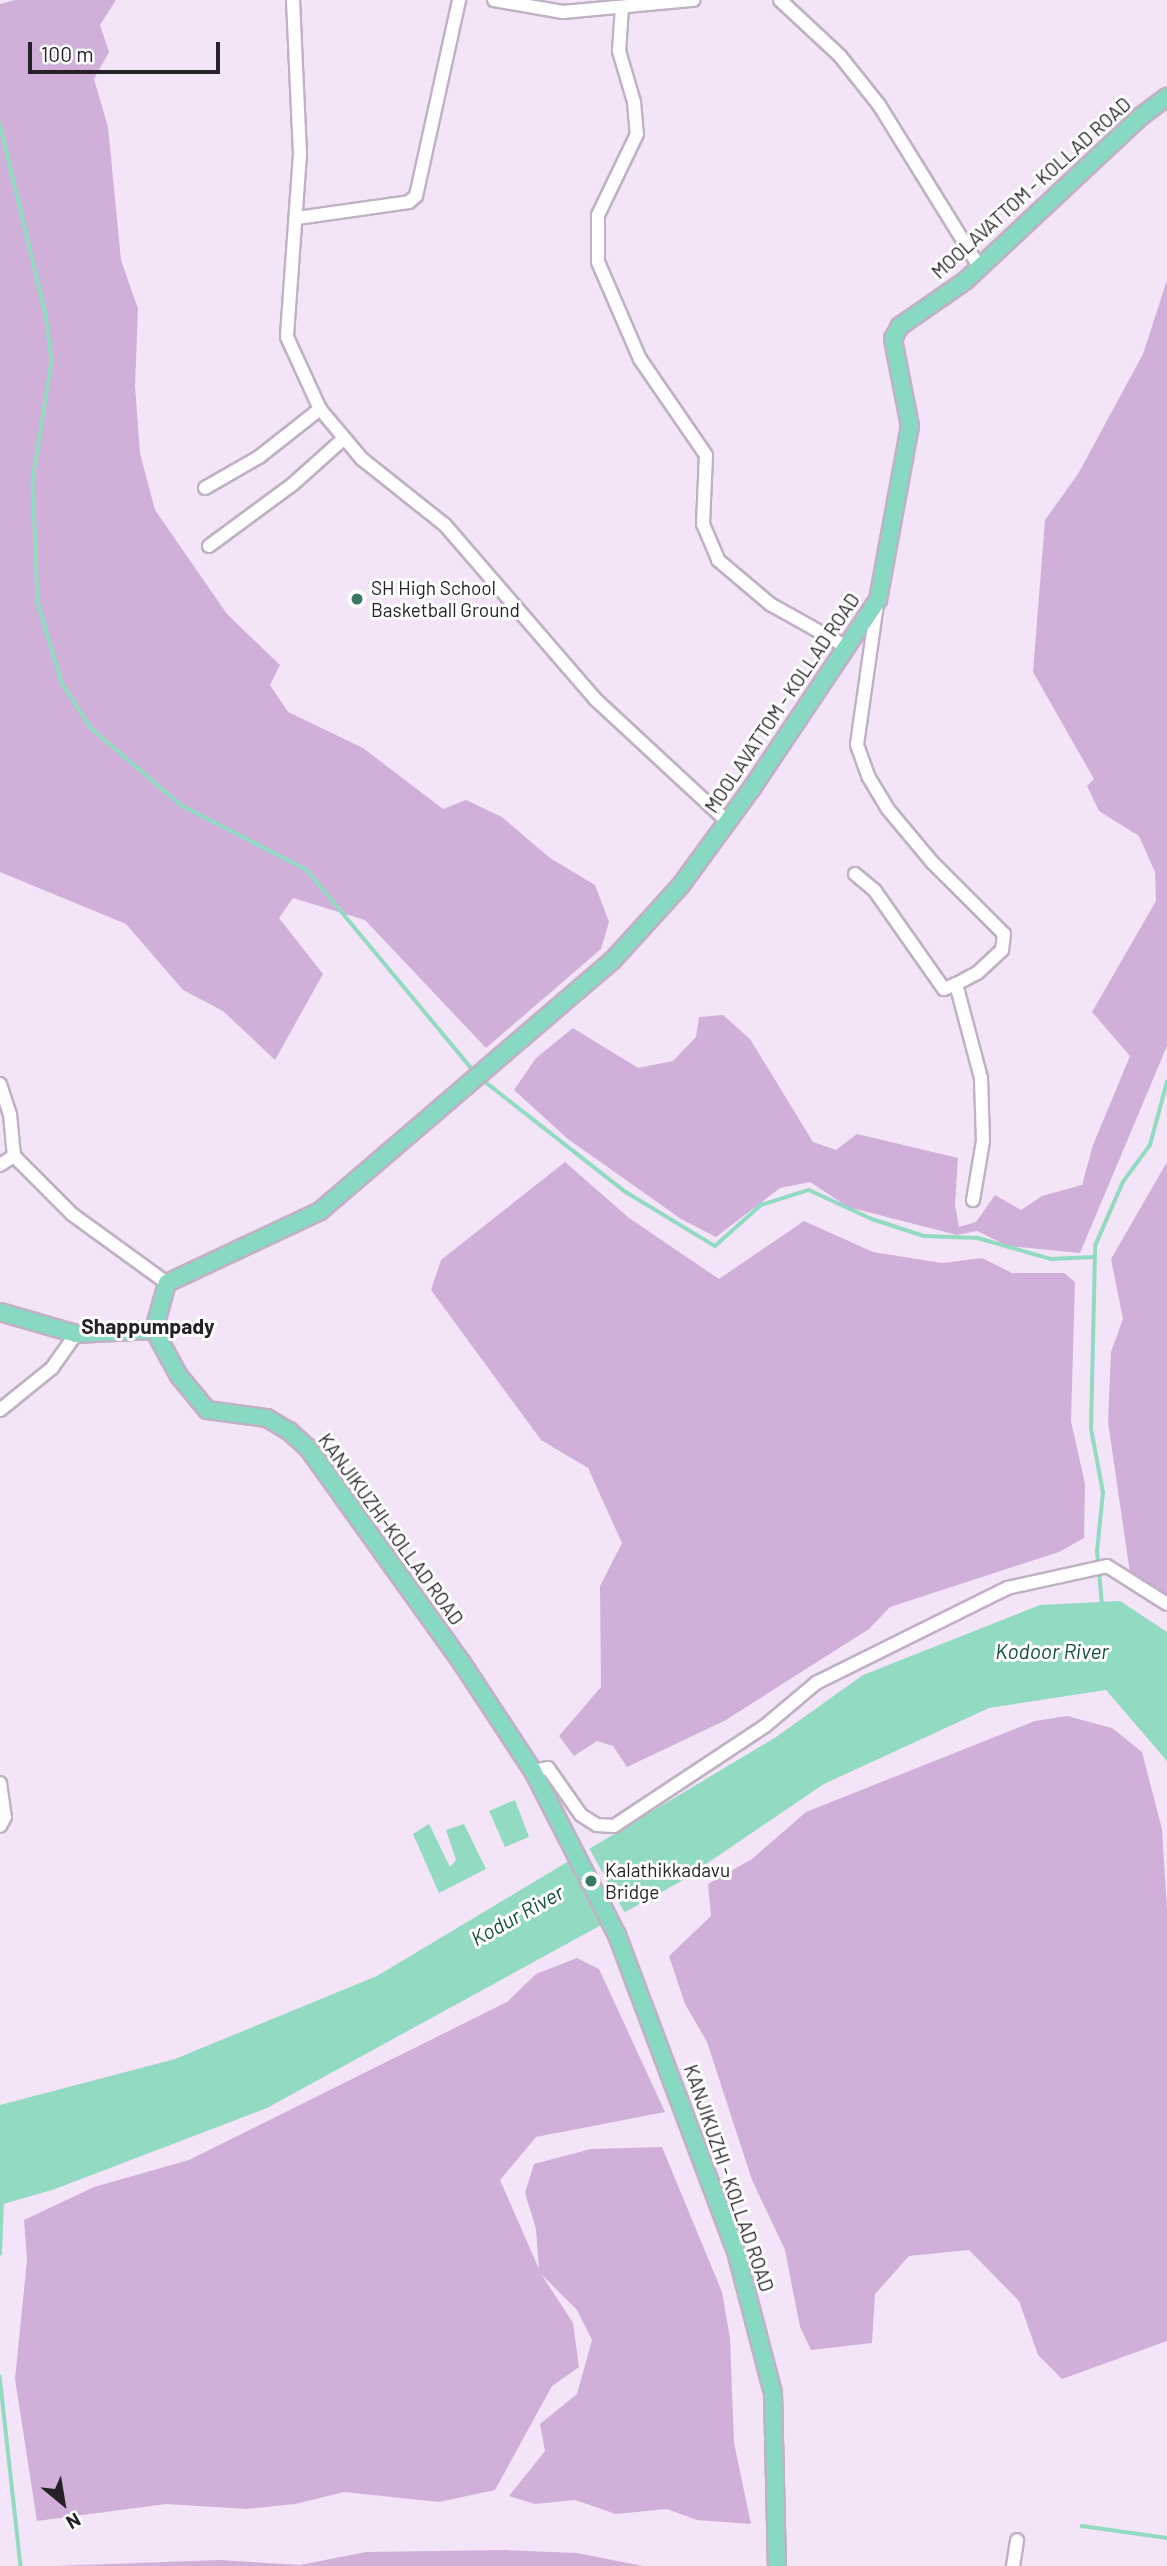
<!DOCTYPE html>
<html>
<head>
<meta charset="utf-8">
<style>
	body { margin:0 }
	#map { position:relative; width:1167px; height:2566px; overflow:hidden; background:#f3e4f8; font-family:Barlow,sans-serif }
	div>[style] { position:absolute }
	.green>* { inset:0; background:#d0b0d9 }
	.water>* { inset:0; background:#93dac3 }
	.pier>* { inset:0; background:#f3e4f8 }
	.stream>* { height:3.5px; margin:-1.75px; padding:0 1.75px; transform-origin:1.75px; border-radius:1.75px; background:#93dac3 }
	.roads { filter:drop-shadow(2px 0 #c0b1c4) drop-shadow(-2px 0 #c0b1c4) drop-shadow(0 2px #c0b1c4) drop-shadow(0 -2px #c0b1c4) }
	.minor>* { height:12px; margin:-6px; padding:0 6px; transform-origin:6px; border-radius:6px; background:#fff }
	.major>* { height:16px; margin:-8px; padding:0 8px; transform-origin:8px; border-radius:8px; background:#87d9c4 }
	.dots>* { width:19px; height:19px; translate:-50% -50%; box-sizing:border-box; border:4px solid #fff; border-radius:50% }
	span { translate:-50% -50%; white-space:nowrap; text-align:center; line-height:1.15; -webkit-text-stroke:6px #fff; paint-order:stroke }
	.street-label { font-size:19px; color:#262128 }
	.poi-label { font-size:19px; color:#262128 }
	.left { translate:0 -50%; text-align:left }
	.neighbourhood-label { font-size:21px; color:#262128; font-weight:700 }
	.water-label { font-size:21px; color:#134e3f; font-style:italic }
	.north { position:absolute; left:28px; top:2468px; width:70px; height:70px; -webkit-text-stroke:5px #fff; paint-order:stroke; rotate:150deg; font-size:19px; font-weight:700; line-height:28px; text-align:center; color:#262128 }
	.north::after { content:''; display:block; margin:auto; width:24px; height:32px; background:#262128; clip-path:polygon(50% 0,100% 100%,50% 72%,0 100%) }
	.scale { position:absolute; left:28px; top:42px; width:192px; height:32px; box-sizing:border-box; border:4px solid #262128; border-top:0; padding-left:9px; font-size:21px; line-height:24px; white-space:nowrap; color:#262128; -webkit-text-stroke:5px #fff; paint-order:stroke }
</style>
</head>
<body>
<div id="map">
	<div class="green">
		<i style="clip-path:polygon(15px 0,116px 0,100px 25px,109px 52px,94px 79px,108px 127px,121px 260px,138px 309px,135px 386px,140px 453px,155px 510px,227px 614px,280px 665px,270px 685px,288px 712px,363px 748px,443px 809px,466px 800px,502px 817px,550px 858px,595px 885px,609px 922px,601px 949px,486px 1048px,365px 920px,293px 898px,279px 918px,323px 974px,275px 1060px,223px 1011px,183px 990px,126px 924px,0 872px,0 4px)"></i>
		<i style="clip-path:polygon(1167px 280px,1167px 1046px,1080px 1253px,1008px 1246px,977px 1231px,957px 1235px,848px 1207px,810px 1182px,780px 1188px,716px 1237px,681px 1219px,568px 1139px,514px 1090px,536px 1058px,573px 1028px,638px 1068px,673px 1061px,696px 1037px,699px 1017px,723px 1015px,750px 1039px,813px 1142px,836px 1150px,857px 1134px,958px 1158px,955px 1205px,959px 1227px,976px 1222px,995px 1195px,1021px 1210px,1042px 1196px,1082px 1185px,1093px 1145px,1130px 1056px,1092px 1012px,1156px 901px,1155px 872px,1139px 836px,1099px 811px,1087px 786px,1094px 779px,1033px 672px,1045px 520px,1078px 474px,1143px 354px)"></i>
		<i style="clip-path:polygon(565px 1162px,629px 1218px,719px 1279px,804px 1221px,873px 1252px,942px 1263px,982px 1258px,1012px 1273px,1064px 1273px,1075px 1282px,1071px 1421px,1085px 1484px,1084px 1538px,1059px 1552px,890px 1607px,869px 1629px,726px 1720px,627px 1767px,613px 1746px,597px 1741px,574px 1756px,559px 1736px,601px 1687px,600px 1586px,622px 1543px,588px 1468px,541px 1440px,431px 1290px,441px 1260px)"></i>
		<i style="clip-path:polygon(1167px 1162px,1167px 1597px,1131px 1580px,1108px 1422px,1111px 1352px,1123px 1319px,1111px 1259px)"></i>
		<i style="clip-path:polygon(1067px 1716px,1112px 1728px,1142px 1752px,1162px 1829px,1167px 1910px,1167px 2341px,1062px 2379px,1038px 2355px,1019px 2301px,969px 2250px,909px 2256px,875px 2294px,872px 2343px,811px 2350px,800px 2327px,785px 2250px,752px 2180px,707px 2042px,685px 2004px,669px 1956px,711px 1916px,708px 1884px,752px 1859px,806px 1812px,1035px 1721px)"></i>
		<i style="clip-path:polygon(577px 1958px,599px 1969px,665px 2112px,536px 2137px,500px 2180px,539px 2269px,536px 2229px,525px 2193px,534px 2164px,591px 2149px,662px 2147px,722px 2292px,730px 2338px,734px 2443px,751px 2524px,697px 2520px,667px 2509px,616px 2514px,575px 2500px,535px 2504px,509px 2496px,545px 2451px,540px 2424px,577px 2394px,592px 2340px,577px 2310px,541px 2274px,573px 2323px,579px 2367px,552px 2386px,495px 2490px,439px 2502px,344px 2492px,295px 2504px,247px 2509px,166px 2504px,37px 2521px,15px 2379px,27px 2260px,24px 2220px,94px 2187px,189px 2160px,507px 2002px,536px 1974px)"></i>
		<i style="clip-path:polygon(504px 2550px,577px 2553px,643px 2566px,55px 2566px,220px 2560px,300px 2565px,366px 2552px)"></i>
	</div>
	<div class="water">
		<i style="clip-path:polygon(1120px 1601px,1167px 1632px,1167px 1761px,1106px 1690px,989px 1708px,824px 1784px,678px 1883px,267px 2108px,55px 2189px,0 2205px,0 2105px,175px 2059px,377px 1976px,776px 1737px,863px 1675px,1040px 1605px)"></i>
		<i style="clip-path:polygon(515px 1800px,529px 1837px,505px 1847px,489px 1811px)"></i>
		<i style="clip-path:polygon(429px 1824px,450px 1867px,456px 1860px,446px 1830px,464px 1824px,486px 1869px,439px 1893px,413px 1834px)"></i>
	</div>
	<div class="pier">
		<i style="clip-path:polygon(588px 1846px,626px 1915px,607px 1926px,570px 1857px)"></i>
	</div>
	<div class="stream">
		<i style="left:0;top:124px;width:195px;rotate:76.4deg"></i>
		<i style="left:46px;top:314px;width:47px;rotate:82.7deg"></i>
		<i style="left:52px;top:361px;width:121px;rotate:99deg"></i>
		<i style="left:33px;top:481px;width:121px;rotate:87.6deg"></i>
		<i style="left:38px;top:602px;width:84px;rotate:73.5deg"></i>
		<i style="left:62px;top:683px;width:54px;rotate:57.2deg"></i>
		<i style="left:91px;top:728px;width:118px;rotate:40.5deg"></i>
		<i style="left:181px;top:805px;width:142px;rotate:27.3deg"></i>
		<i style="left:307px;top:870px;width:263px;rotate:50.3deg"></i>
		<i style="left:483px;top:1080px;width:182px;rotate:38.1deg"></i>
		<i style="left:626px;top:1192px;width:104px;rotate:31.2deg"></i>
		<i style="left:715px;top:1246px;width:62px;rotate:-41.7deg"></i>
		<i style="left:761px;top:1205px;width:50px;rotate:-17.4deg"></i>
		<i style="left:809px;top:1190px;width:69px;rotate:24.7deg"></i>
		<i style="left:872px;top:1219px;width:55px;rotate:18.1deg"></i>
		<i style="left:924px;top:1236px;width:54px;rotate:2.1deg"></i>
		<i style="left:978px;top:1238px;width:76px;rotate:16deg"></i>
		<i style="left:1051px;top:1259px;width:43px;rotate:-2.7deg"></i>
		<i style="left:1102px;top:1605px;width:54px;rotate:-95.3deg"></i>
		<i style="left:1097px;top:1551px;width:58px;rotate:-84.1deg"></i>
		<i style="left:1103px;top:1493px;width:65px;rotate:-100.6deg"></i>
		<i style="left:1091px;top:1429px;width:183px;rotate:-88.7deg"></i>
		<i style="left:1095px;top:1246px;width:70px;rotate:-66.4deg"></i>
		<i style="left:1123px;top:1182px;width:46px;rotate:-53.9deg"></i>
		<i style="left:1150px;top:1145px;width:65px;rotate:-74.9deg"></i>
		<i style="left:0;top:2254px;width:53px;rotate:-87.8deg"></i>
		<i style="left:0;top:2376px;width:191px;rotate:83.7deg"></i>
		<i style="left:1082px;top:2526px;width:86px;rotate:8deg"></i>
	</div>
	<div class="roads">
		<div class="minor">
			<i style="left:293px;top:0;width:154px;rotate:87.4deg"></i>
			<i style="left:300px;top:154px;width:183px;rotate:94.1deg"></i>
			<i style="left:287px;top:337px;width:79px;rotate:65.4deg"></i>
			<i style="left:320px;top:409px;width:65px;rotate:50deg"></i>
			<i style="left:362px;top:459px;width:106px;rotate:38.5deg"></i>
			<i style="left:445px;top:525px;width:230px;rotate:49.2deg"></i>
			<i style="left:595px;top:699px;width:181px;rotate:42.8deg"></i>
			<i style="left:494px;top:0;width:70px;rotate:9.9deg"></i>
			<i style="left:563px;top:12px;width:131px;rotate:-5.3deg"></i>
			<i style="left:780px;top:0;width:82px;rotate:43deg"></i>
			<i style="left:840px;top:56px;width:63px;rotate:51.5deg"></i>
			<i style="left:879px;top:105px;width:190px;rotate:58.2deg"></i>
			<i style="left:622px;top:7px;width:44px;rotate:93.9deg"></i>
			<i style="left:619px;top:51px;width:53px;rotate:73.6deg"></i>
			<i style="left:634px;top:102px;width:32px;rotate:85deg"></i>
			<i style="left:637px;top:134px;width:90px;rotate:115.7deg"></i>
			<i style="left:598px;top:215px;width:47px;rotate:90deg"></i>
			<i style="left:598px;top:262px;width:106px;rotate:66.6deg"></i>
			<i style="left:640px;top:359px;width:116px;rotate:55.5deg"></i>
			<i style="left:706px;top:455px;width:69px;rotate:92.5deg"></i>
			<i style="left:703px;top:524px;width:39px;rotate:67deg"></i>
			<i style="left:718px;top:560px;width:68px;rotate:40.2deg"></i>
			<i style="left:770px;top:604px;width:86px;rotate:29.2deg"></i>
			<i style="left:297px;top:218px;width:113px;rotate:-8.1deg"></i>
			<i style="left:409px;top:202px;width:9px;rotate:-41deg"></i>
			<i style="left:416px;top:196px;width:201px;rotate:-77.6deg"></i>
			<i style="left:205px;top:488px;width:62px;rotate:-29.9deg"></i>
			<i style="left:259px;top:457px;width:78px;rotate:-38.2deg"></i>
			<i style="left:209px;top:546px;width:104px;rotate:-36.4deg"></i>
			<i style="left:293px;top:484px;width:66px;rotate:-41.9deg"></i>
			<i style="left:877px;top:604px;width:142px;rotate:98.1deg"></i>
			<i style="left:857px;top:745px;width:33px;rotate:70deg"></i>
			<i style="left:868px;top:776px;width:37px;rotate:59deg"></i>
			<i style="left:887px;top:808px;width:70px;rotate:50.2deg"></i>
			<i style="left:932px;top:862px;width:102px;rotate:45deg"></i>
			<i style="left:1004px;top:934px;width:16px;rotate:97deg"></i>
			<i style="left:1002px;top:950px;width:34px;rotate:137deg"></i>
			<i style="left:977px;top:973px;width:24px;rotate:152deg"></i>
			<i style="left:956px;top:984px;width:97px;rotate:75.1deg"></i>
			<i style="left:981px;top:1078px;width:63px;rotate:88.2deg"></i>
			<i style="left:983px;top:1141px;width:60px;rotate:99.6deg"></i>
			<i style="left:855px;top:874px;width:26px;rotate:40deg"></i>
			<i style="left:875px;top:891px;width:120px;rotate:54.9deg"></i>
			<i style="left:944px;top:989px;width:13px;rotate:-23deg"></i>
			<i style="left:0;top:1084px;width:32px;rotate:72deg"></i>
			<i style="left:10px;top:1114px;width:42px;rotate:84.6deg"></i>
			<i style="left:14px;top:1156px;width:83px;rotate:45deg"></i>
			<i style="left:73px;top:1215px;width:116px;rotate:35.9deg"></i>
			<i style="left:0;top:1165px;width:17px;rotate:-33deg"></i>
			<i style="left:0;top:1410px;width:67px;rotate:-38.9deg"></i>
			<i style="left:52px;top:1368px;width:42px;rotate:-54.8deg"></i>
			<i style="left:533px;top:1771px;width:15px;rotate:-11deg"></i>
			<i style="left:548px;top:1768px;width:57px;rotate:54.9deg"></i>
			<i style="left:581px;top:1815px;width:19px;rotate:32deg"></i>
			<i style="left:597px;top:1825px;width:17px;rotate:3deg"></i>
			<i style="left:614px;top:1826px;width:181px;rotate:-33.5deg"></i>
			<i style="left:765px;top:1726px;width:67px;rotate:-40.1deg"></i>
			<i style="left:816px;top:1683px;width:213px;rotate:-26.4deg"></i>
			<i style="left:1007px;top:1588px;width:102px;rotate:-12.4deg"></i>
			<i style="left:1107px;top:1566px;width:71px;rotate:32.3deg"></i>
			<i style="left:0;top:1783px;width:34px;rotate:82deg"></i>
			<i style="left:5px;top:1817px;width:10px;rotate:119deg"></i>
			<i style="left:1013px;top:2566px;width:26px;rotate:-81deg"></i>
		</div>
		<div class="major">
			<i style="left:0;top:1312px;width:79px;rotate:16.1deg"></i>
			<i style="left:76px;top:1334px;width:78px;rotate:-2.9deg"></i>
			<i style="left:154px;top:1330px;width:52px;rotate:61.5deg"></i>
			<i style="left:179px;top:1376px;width:44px;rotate:50.5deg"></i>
			<i style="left:207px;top:1410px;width:61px;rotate:7.6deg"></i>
			<i style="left:267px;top:1418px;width:26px;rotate:31deg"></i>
			<i style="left:289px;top:1431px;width:25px;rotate:42deg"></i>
			<i style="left:308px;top:1448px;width:264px;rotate:54.4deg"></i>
			<i style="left:462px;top:1663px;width:129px;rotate:56.7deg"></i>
			<i style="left:533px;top:1771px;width:184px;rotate:62.9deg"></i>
			<i style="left:617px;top:1935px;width:342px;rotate:69.4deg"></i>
			<i style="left:737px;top:2255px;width:143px;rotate:75.4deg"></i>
			<i style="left:773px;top:2393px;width:173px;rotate:88.7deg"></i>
			<i style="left:154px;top:1330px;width:49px;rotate:-74.5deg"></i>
			<i style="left:167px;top:1283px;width:169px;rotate:-25.2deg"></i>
			<i style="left:320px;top:1211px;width:386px;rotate:-40.6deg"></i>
			<i style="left:613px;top:960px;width:101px;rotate:-47.8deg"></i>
			<i style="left:681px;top:885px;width:120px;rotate:-53.8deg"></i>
			<i style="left:752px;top:788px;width:226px;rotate:-56.2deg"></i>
			<i style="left:878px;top:600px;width:177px;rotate:-79.6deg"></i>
			<i style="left:910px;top:426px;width:89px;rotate:-101.1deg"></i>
			<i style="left:893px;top:339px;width:15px;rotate:-62deg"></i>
			<i style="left:900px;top:326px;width:79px;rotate:-34.7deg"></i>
			<i style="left:965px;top:281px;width:240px;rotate:-43.1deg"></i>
			<i style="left:1140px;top:117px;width:34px;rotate:-37deg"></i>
		</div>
	</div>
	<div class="dots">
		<i style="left:357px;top:599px;background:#397865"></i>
		<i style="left:591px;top:1881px;background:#397865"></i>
	</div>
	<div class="street-label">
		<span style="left:1031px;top:188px;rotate:-42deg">MOOLAVATTOM - KOLLAD ROAD</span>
		<span style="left:782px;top:703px;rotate:-56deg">MOOLAVATTOM - KOLLAD ROAD</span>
		<span style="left:391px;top:1529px;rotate:54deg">KANJIKUZHI-KOLLAD ROAD</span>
		<span style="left:729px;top:2178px;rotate:71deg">KANJIKUZHI - KOLLAD ROAD</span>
	</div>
	<div class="poi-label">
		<span class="left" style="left:371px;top:599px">SH High School<br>Basketball Ground</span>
		<span class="left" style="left:605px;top:1881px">Kalathikkadavu<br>Bridge</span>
	</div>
	<div class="neighbourhood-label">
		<span style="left:148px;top:1326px">Shappumpady</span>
	</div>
	<div class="water-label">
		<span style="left:1052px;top:1651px">Kodoor River</span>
		<span style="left:517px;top:1915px;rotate:-29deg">Kodur River</span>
	</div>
	<div class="north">N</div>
	<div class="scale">100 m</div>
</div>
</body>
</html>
